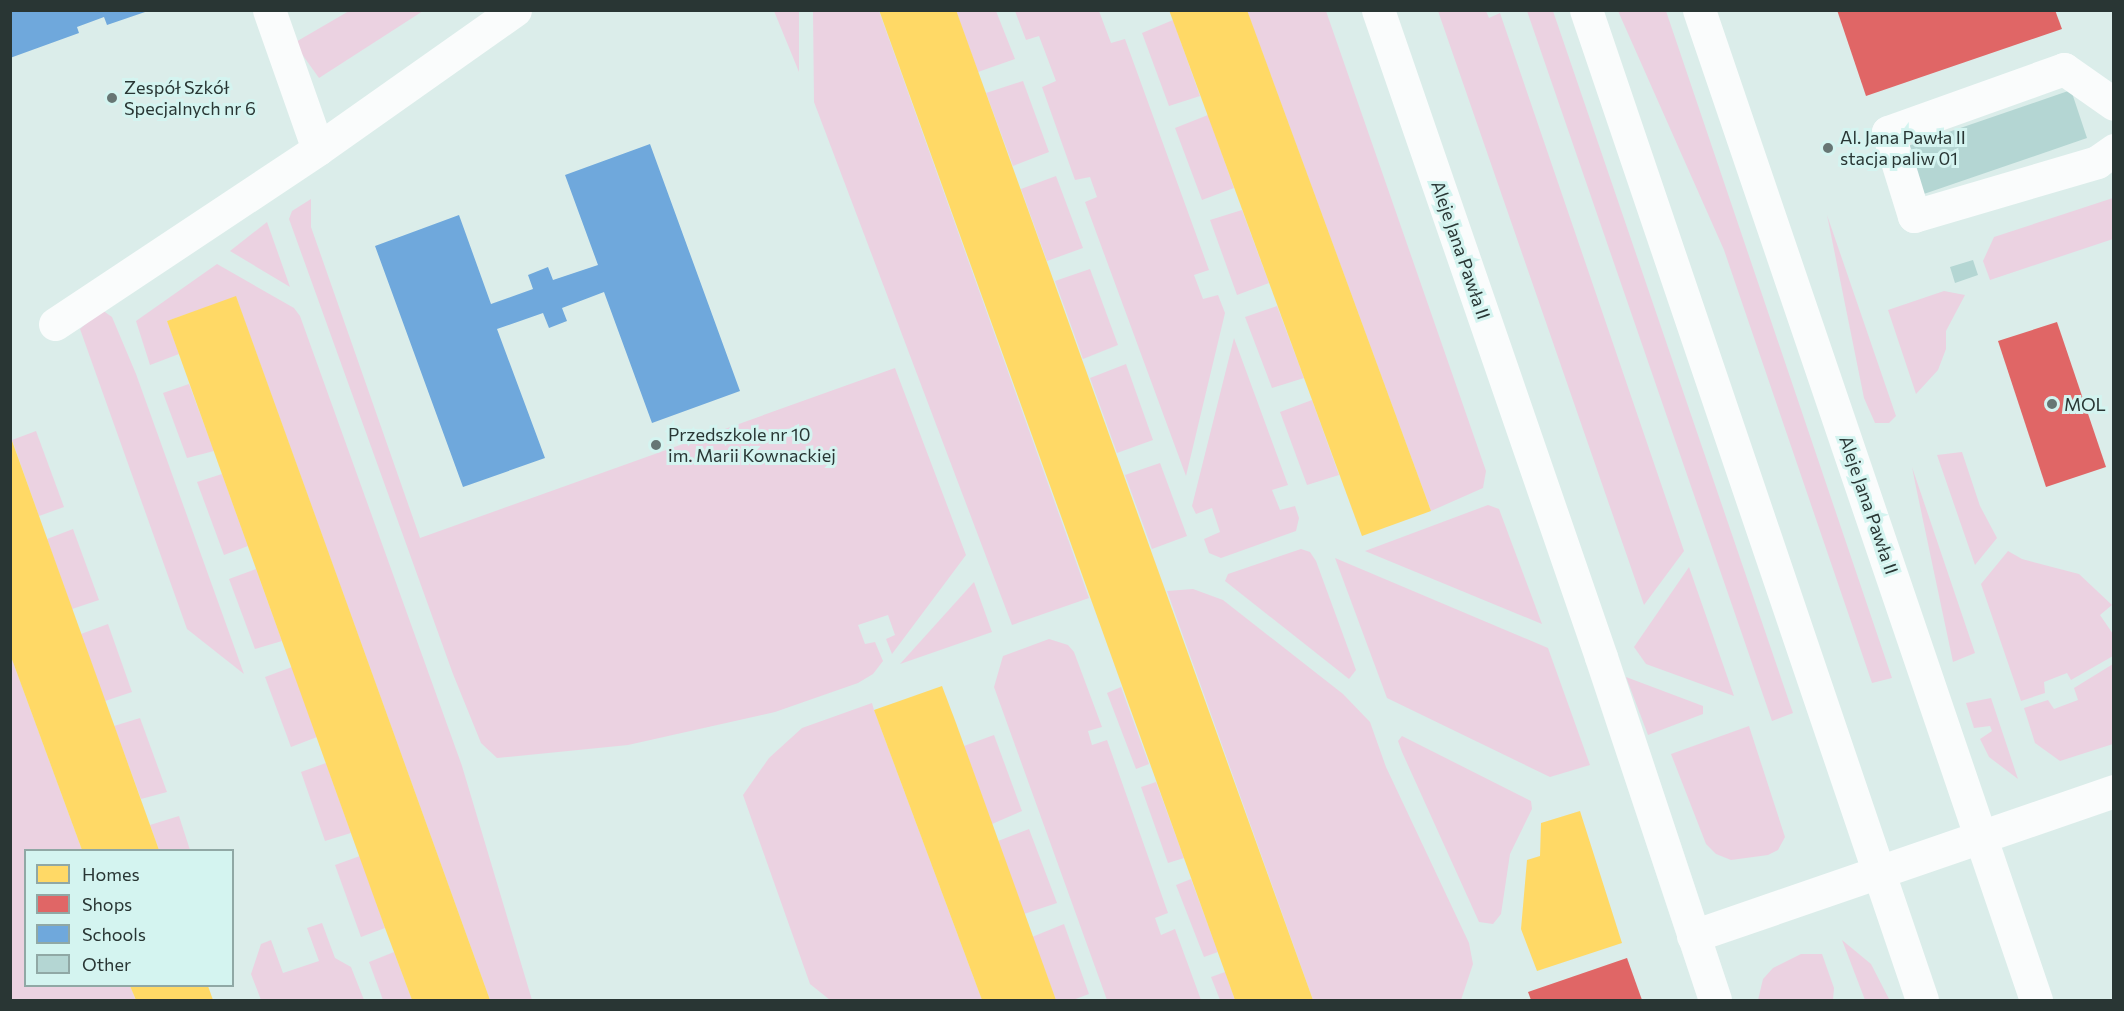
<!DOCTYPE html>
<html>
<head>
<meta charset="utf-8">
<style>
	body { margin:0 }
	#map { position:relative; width:2124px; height:1011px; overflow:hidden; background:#dbedea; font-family:Commissioner,sans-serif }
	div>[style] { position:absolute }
	.green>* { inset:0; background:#ebd2e1 }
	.homes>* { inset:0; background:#ffd966 }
	.shops>* { inset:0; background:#e06666 }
	.schools>* { inset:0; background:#6fa8dc }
	.building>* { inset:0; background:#b4d6d3 }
	.minor>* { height:33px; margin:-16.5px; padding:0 16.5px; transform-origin:16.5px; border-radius:16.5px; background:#fafcfc }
	.major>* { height:33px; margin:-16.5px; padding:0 16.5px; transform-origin:16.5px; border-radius:16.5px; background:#fafcfc }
	.dots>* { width:16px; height:16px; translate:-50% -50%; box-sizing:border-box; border:3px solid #d4f4f0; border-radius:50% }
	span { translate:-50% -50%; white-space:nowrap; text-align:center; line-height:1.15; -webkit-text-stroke:6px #d4f4f0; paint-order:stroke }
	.poi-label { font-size:18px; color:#293634 }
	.left { translate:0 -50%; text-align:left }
	.street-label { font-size:18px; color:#293634 }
	.frame { position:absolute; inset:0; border:12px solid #293634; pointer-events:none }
	.legend { position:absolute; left:24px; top:849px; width:210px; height:138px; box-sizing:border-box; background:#d4f4f0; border:2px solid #90a8a5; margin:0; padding:8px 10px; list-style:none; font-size:18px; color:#293634 }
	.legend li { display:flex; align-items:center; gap:12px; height:30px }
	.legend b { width:30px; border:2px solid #90a8a5 }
</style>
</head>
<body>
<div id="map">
	<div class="green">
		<i style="clip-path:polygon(349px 11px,423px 11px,319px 78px,294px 43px)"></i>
		<i style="clip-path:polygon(774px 11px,799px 11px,799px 72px)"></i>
		<i style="clip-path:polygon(813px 11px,879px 11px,1089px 598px,1012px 625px,814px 102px)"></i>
		<i style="clip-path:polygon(956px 11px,996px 11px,1015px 59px,978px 72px)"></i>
		<i style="clip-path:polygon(1015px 11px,1099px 11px,1111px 43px,1125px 39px,1209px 270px,1194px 275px,1203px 299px,1218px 295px,1225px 313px,1186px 476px,1085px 202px,1097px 197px,1090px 177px,1075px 180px,1042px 87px,1056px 81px,1039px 36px,1026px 40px)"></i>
		<i style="clip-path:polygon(1247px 11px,1326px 11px,1486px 471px,1483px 488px,1431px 511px)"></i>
		<i style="clip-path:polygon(1438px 11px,1486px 11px,1489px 18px,1500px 13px,1684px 551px,1644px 605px)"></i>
		<i style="clip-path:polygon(1527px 11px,1553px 11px,1793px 713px,1772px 721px)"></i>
		<i style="clip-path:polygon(1618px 11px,1666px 11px,1892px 678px,1872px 683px,1724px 250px)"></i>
		<i style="clip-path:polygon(1173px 20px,1200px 96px,1169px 106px,1142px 33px)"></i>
		<i style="clip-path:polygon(1023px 81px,1049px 152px,1013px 166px,986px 93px)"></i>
		<i style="clip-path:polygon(1208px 115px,1234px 188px,1202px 200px,1175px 128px)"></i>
		<i style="clip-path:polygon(1056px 176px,1083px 248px,1047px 261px,1021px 189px)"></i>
		<i style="clip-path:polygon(2113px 198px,2113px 239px,1990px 280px,1983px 261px,1994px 237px)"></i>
		<i style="clip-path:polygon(311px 199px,311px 227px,420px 538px,895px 368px,966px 555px,892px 654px,886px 639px,895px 635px,888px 615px,858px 625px,865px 644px,875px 642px,883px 661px,873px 674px,858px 683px,775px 712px,628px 745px,497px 758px,481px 743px,453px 674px,289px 219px,292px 211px)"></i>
		<i style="clip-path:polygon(1242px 210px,1269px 283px,1237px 295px,1210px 220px)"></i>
		<i style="clip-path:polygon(1827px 215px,1896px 416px,1889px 423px,1875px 423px,1864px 398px)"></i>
		<i style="clip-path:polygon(267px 222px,290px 287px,230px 251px)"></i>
		<i style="clip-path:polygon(217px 264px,294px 308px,300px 316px,462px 766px,532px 1000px,490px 1000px,236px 297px,167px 321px,179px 354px,150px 365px,136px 321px)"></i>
		<i style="clip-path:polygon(1090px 269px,1118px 345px,1083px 359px,1055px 281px)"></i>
		<i style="clip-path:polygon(1944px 291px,1965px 295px,1946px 331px,1946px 349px,1938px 370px,1916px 394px,1888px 310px)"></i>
		<i style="clip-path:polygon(1277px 306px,1304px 378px,1272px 388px,1245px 317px)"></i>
		<i style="clip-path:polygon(102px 310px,112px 317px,136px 374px,244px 674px,187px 629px,80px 329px)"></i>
		<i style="clip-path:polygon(1234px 338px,1288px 485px,1272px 490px,1280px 510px,1295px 506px,1299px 518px,1296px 531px,1221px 558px,1209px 553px,1204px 539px,1220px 532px,1212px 508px,1196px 514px,1192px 506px)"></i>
		<i style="clip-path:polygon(1126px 364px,1153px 440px,1117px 453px,1090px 378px)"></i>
		<i style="clip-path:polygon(189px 384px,214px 451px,187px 458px,163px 393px)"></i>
		<i style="clip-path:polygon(1312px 400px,1339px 475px,1307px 485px,1280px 412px)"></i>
		<i style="clip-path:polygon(36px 431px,64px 507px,39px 516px,12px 440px)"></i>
		<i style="clip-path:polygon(1962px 452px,1980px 506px,1997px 538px,1975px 565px,1937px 455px)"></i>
		<i style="clip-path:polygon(1160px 463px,1187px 536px,1152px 549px,1125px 475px)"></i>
		<i style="clip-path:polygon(1912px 467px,1975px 653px,1953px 662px,1916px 487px)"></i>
		<i style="clip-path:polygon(222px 474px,248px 546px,224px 555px,197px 482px)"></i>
		<i style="clip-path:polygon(1488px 505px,1499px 509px,1542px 624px,1365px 551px)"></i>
		<i style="clip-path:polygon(73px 529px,99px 600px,72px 609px,47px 539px)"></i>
		<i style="clip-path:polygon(1301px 549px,1310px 552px,1316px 561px,1356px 670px,1349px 679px,1225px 581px,1228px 574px)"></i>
		<i style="clip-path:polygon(2008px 551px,2022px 559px,2079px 574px,2112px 605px,2100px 615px,2113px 634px,2113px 656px,2071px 680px,2067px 673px,2044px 682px,2045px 693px,2021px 701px,1981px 584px)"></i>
		<i style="clip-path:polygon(1335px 558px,1548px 648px,1590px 765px,1550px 777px,1387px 698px)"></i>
		<i style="clip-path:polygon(1689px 567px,1734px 696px,1646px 664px,1634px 647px)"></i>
		<i style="clip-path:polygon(256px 569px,282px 641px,255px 649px,229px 579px)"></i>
		<i style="clip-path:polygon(974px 582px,992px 632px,900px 664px)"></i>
		<i style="clip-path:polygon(1193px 589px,1223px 600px,1343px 694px,1370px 722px,1386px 767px,1469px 943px,1473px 964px,1461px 1000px,1313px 1000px,1167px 591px)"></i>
		<i style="clip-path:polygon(108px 624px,132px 692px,105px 701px,81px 634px)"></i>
		<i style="clip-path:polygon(1049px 639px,1068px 645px,1074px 652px,1102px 727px,1088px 731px,1092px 745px,1107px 740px,1168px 913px,1155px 918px,1161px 935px,1175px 929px,1201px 1000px,1107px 1000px,994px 687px,1003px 656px)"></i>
		<i style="clip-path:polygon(10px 654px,82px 850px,26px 850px,26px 986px,130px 986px,136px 1000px,11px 1000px)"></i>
		<i style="clip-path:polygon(2113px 664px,2113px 744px,2060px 761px,2035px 743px,2024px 708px,2048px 700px,2054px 709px,2078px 700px,2074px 688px)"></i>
		<i style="clip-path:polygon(292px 667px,317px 737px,291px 747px,265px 677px)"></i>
		<i style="clip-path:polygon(1626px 677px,1703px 706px,1703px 714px,1648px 735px)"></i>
		<i style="clip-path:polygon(1121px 687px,1149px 764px,1136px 769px,1107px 693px)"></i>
		<i style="clip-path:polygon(1991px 698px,2018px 779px,1989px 757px,1980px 739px,1992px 731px,1990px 726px,1974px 728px,1966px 703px)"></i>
		<i style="clip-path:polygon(872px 703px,874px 710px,982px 1000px,830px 1000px,810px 984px,743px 795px,769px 758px,802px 728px)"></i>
		<i style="clip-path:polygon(140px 718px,167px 792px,141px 799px,114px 726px)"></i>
		<i style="clip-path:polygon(1749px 726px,1785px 837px,1778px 850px,1768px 855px,1731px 860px,1716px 854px,1706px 844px,1671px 754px)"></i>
		<i style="clip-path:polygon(994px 735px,1022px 811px,992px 824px,964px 746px)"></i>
		<i style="clip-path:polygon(1402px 736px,1531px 801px,1532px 809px,1510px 854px,1501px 914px,1493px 924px,1479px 922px,1402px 752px,1398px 741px)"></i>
		<i style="clip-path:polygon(326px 763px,351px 833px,325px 841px,301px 772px)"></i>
		<i style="clip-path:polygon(1156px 782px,1184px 858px,1168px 863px,1141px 787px)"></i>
		<i style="clip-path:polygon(179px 816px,190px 850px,159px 850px,150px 825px)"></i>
		<i style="clip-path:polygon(1029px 829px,1057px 903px,1024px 914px,998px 841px)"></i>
		<i style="clip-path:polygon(360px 856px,385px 928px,361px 937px,335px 865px)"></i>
		<i style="clip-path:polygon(1191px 879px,1218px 952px,1204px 957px,1176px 885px)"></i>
		<i style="clip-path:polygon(322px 923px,335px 958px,351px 967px,364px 1000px,261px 1000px,251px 974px,261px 944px,271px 940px,283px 973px,319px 961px,307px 928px)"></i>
		<i style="clip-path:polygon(1064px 924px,1089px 994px,1073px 1000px,1056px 1000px,1032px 937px)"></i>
		<i style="clip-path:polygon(1842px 940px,1871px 964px,1889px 999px,1865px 1000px)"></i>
		<i style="clip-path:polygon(394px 952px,412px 1000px,383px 1000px,369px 962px)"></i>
		<i style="clip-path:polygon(1801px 954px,1822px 954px,1834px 988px,1833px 1000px,1758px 1000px,1763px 979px,1773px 968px)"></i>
		<i style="clip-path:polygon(1225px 972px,1235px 1000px,1220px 1000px,1211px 977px)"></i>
	</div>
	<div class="homes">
		<i style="clip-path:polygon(879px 10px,956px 10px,1313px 1000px,1235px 1000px)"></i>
		<i style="clip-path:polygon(1169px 10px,1247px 10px,1431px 511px,1362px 536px)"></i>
		<i style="clip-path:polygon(236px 296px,490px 1000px,412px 1000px,385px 928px,167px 321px)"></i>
		<i style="clip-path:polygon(10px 438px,11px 438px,159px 850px,82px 850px,10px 654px)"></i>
		<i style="clip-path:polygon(942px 686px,956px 723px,1056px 1000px,982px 1000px,874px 710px)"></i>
		<i style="clip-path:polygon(1580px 811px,1622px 943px,1537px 971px,1521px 929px,1527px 860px,1540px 856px,1541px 823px)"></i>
		<i style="clip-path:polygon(130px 986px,208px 986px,213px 1000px,136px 1000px)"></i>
	</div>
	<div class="shops">
		<i style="clip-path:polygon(1837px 10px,2055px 10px,2062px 29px,1866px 96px)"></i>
		<i style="clip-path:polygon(2057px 322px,2106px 467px,2046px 487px,1998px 341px)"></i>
		<i style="clip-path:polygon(1627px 958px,1642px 1000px,1531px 1000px,1528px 992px)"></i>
	</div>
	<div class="schools">
		<i style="clip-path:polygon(10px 10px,148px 10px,148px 11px,107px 25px,104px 17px,77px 27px,79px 33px,10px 58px)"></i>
		<i style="clip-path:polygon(650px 144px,740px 391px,652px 423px,604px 292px,562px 308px,567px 321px,549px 328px,543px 313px,497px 329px,545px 458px,463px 487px,375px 246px,459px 215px,491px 304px,533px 289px,528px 275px,548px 267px,553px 280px,598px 265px,565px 175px)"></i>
	</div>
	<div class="building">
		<i style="clip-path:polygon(2071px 90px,2087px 138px,1918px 196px,1902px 148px)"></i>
		<i style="clip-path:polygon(1973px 260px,1978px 275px,1955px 283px,1950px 267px)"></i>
	</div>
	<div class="minor">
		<i style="left:269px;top:10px;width:147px;rotate:70.6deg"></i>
		<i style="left:1378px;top:10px;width:684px;rotate:70.98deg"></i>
		<i style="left:1601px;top:657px;width:361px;rotate:71.6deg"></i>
		<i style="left:2114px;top:104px;width:61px;rotate:-145deg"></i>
		<i style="left:2064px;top:69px;width:187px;rotate:160.3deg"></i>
		<i style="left:1888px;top:132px;width:88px;rotate:72.8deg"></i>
		<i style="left:1914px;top:216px;width:191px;rotate:-16.4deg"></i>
		<i style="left:2097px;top:162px;width:21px;rotate:-35deg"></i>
		<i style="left:55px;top:324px;width:316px;rotate:-33.6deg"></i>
		<i style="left:318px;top:149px;width:241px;rotate:-35.2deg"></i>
		<i style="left:1693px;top:936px;width:445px;rotate:-19deg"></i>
	</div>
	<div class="major">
		<i style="left:1586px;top:10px;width:1045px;rotate:71.25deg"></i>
		<i style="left:1699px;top:10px;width:1046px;rotate:71.2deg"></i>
	</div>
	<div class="dots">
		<i style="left:112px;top:98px;background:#677674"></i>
		<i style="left:1828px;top:148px;background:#677674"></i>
		<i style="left:2052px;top:404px;background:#677674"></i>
		<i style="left:656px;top:445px;background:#677674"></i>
	</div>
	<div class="poi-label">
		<span class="left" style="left:124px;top:98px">Zespół Szkół<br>Specjalnych nr 6</span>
		<span class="left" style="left:1840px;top:148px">Al. Jana Pawła II<br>stacja paliw 01</span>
		<span class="left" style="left:2064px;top:404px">MOL</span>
		<span class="left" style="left:668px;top:445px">Przedszkole nr 10<br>im. Marii Kownackiej</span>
	</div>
	<div class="street-label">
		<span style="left:1461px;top:250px;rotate:71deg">Aleje Jana Pawła II</span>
		<span style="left:1869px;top:505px;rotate:71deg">Aleje Jana Pawła II</span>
	</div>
	<div class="frame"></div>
	<ul class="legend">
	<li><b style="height:16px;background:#ffd966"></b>Homes</li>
	<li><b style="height:16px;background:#e06666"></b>Shops</li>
	<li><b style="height:16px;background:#6fa8dc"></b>Schools</li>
	<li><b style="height:16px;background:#b4d6d3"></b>Other</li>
	</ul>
</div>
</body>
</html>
